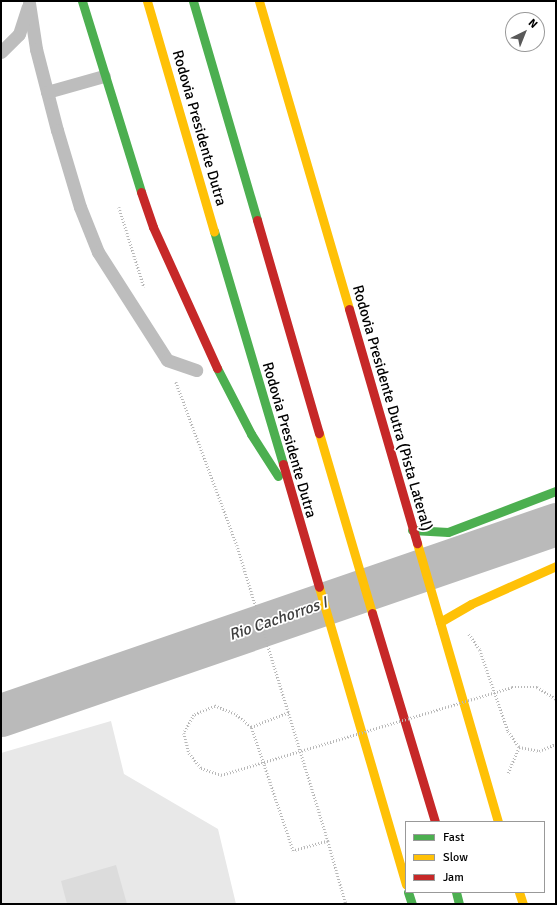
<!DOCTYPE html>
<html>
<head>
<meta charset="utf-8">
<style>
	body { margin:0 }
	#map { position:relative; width:557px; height:905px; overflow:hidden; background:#fff; font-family:Signika,sans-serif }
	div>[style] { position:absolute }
	.green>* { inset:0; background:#e8e8e8 }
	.river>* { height:43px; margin:-21.5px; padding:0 21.5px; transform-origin:21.5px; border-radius:21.5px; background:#bababa }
	.building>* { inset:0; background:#dcdcdc }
	.path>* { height:2.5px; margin-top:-1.25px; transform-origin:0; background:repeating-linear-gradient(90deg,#b8b8b8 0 1px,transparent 0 3px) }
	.lane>* { height:13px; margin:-6.5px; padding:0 6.5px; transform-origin:6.5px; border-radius:6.5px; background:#bdbdbd }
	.fast>* { height:9px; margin:-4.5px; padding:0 4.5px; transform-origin:4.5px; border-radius:4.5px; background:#4caf50 }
	.slow>* { height:9px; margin:-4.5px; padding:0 4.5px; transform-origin:4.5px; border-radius:4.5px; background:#ffc107 }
	.jam>* { height:9px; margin:-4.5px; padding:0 4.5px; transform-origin:4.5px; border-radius:4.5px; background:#c62828 }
	.path-bridge>* { height:2.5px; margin-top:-1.25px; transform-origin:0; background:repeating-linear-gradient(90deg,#b8b8b8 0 1px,transparent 0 3px) }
	span { translate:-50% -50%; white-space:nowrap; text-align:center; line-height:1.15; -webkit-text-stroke:3.5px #fff; paint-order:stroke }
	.street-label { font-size:15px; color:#000 }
	.water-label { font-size:16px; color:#3e3e3e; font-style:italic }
	.frame { position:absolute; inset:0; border:2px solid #000; pointer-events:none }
	.legend { position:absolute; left:405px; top:821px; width:140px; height:72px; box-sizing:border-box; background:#fff; border:1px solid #999; margin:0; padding:5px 7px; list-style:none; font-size:12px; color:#000 }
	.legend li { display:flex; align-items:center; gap:8px; height:20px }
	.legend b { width:20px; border:1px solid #999 }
	.north { position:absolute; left:505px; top:12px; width:40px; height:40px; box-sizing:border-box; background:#fff; border:1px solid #999; border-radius:50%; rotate:43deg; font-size:11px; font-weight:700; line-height:16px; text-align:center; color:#000 }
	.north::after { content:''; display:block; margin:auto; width:14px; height:18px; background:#595959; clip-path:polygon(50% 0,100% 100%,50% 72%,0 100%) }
</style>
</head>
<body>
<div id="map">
	<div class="green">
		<i style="clip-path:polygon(111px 721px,124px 774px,218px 829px,236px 904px,1px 904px,1px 753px)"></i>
	</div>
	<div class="river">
		<i style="left:1px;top:715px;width:587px;rotate:-18.99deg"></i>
	</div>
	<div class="building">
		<i style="clip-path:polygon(116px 865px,127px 904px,67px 904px,61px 881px)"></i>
	</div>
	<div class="path">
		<i style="left:119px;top:207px;width:84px;rotate:72.6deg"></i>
		<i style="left:176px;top:382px;width:174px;rotate:69.5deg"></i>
		<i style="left:237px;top:545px;width:310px;rotate:72.9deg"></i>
		<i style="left:328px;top:841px;width:36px;rotate:164deg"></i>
		<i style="left:293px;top:851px;width:131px;rotate:-108.7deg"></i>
		<i style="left:251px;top:727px;width:21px;rotate:-141deg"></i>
		<i style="left:235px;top:714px;width:22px;rotate:-158deg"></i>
		<i style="left:215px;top:706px;width:23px;rotate:157deg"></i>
		<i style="left:194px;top:715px;width:21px;rotate:119deg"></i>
		<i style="left:184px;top:733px;width:21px;rotate:76deg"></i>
		<i style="left:189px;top:753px;width:19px;rotate:51deg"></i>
		<i style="left:201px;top:768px;width:21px;rotate:19deg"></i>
		<i style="left:469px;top:634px;width:19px;rotate:55deg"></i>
		<i style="left:480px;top:650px;width:86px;rotate:70.9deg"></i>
		<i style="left:508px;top:731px;width:19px;rotate:55deg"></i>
		<i style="left:519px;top:747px;width:20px;rotate:11deg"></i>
		<i style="left:539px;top:751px;width:18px;rotate:-22deg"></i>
		<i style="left:512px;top:687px;width:25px"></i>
		<i style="left:537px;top:687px;width:22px;rotate:32deg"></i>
		<i style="left:251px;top:727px;width:41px;rotate:-21.5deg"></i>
		<i style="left:508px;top:773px;width:28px;rotate:-67deg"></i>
		<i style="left:328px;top:841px;width:66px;rotate:74.1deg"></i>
	</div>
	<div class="lane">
		<i style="left:29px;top:3px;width:47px;rotate:81.3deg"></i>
		<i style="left:36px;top:49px;width:84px;rotate:75.5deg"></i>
		<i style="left:57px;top:130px;width:80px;rotate:73.4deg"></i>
		<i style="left:80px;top:207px;width:48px;rotate:68.2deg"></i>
		<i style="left:98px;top:252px;width:128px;rotate:57.4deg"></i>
		<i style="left:167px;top:360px;width:31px;rotate:19deg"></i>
		<i style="left:1px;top:52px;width:25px;rotate:-45deg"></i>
		<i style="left:19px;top:34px;width:28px;rotate:-72deg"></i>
		<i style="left:47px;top:92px;width:59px;rotate:-15.7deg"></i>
	</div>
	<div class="fast">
		<i style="left:82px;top:1px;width:200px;rotate:72.8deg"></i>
		<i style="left:193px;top:1px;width:228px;rotate:73.7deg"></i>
		<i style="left:214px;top:231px;width:243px;rotate:73.5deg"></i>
		<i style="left:217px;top:368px;width:74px;rotate:62.7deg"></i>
		<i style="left:251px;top:434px;width:50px;rotate:57.3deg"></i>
		<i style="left:412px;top:530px;width:36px;rotate:3deg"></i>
		<i style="left:448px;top:532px;width:116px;rotate:-20.8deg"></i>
		<i style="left:408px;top:892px;width:13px;rotate:72deg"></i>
		<i style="left:456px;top:892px;width:12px;rotate:76deg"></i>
	</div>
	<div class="slow">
		<i style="left:147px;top:1px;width:240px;rotate:73.8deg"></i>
		<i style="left:259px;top:1px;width:321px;rotate:73.7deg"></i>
		<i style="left:319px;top:433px;width:188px;rotate:73.6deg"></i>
		<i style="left:417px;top:543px;width:291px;rotate:73.8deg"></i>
		<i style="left:319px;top:587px;width:310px;rotate:73.7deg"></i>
		<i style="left:440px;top:622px;width:36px;rotate:-30deg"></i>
		<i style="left:471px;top:604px;width:93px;rotate:-24.1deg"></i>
		<i style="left:519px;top:892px;width:13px;rotate:72deg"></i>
	</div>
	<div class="jam">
		<i style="left:141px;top:192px;width:37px;rotate:71deg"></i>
		<i style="left:153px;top:227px;width:155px;rotate:65.6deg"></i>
		<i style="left:257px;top:220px;width:222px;rotate:73.8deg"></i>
		<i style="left:349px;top:309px;width:244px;rotate:73.8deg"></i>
		<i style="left:283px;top:464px;width:128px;rotate:73.7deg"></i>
		<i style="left:372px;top:613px;width:218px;rotate:73.2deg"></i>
	</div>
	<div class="path-bridge">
		<i style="left:221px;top:775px;width:304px;rotate:-16.8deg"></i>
	</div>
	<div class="street-label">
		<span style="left:199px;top:128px;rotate:74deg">Rodovia Presidente Dutra</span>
		<span style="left:392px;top:408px;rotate:74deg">Rodovia Presidente Dutra (Pista Lateral)</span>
		<span style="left:289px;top:440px;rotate:74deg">Rodovia Presidente Dutra</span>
	</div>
	<div class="water-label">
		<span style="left:278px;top:619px;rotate:-19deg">Rio Cachorros I</span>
	</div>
	<div class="frame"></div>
	<ul class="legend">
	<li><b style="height:5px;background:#4caf50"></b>Fast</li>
	<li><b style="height:5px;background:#ffc107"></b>Slow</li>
	<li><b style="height:5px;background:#c62828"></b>Jam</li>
	</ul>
	<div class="north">N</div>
</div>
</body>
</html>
